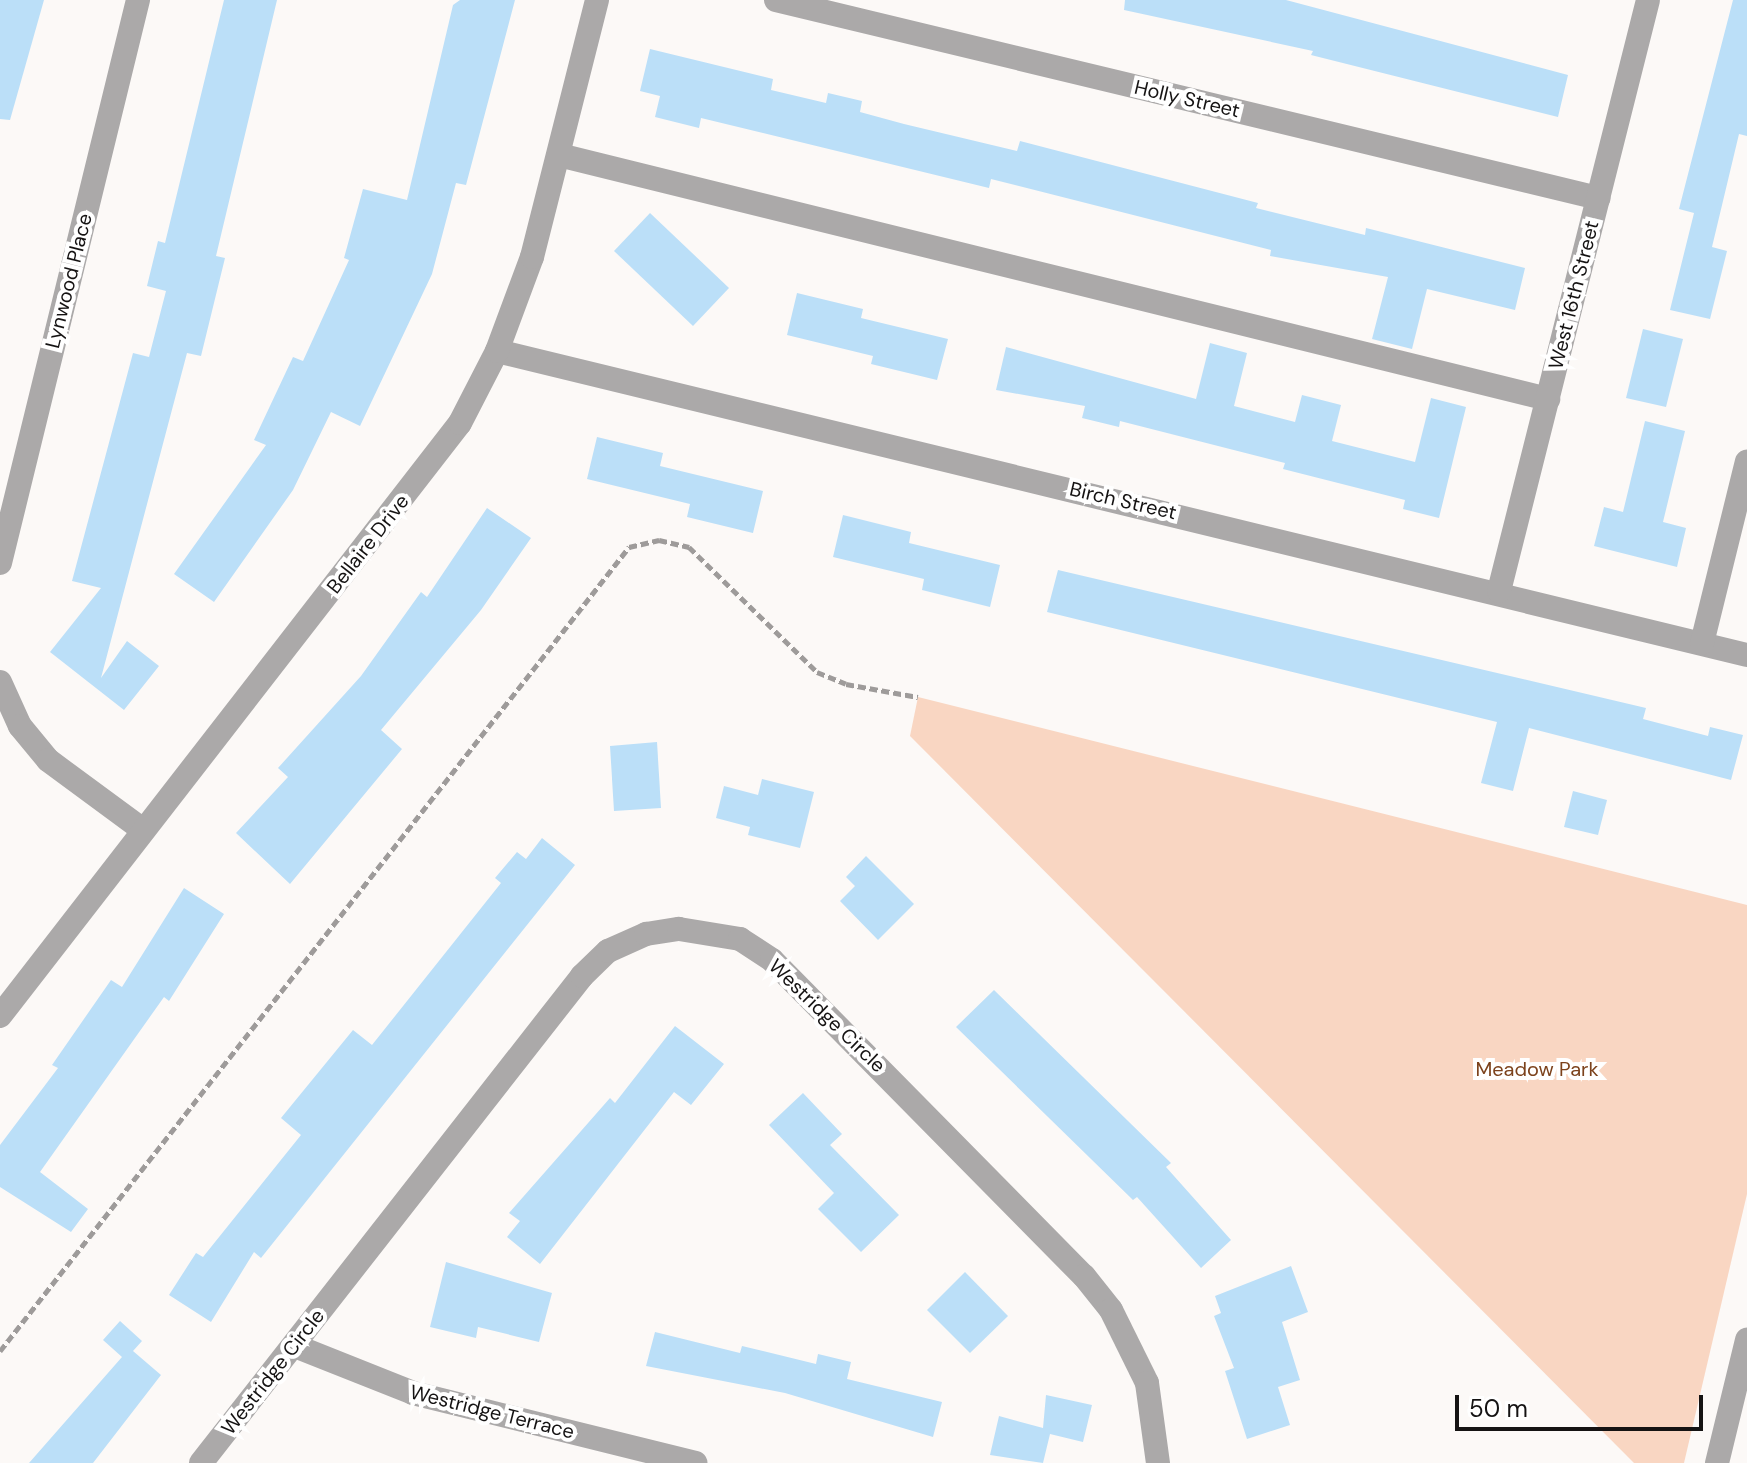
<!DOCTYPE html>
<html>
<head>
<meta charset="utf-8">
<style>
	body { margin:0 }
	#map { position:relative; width:1747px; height:1463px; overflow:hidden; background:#fcf9f7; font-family:"DM Sans",sans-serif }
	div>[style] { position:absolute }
	.green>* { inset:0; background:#f9d6c2 }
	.building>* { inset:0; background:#bbdff8 }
	.path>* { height:5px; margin-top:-2.5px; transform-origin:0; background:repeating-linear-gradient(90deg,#9e9b9a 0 8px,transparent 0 12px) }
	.minor>* { height:24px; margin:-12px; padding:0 12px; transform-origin:12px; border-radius:12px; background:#aba9a9 }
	span { translate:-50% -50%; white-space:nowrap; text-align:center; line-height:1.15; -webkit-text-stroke:8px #fff; paint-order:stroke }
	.street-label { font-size:20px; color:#151313 }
	.park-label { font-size:20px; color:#7c421c }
	.scale { position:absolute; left:1455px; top:1395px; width:248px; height:36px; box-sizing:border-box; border:4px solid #151313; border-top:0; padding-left:10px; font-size:24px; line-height:28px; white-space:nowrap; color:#151313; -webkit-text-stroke:6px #fff; paint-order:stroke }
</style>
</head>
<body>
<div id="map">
	<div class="green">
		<i style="clip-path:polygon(918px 697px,1747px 905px,1747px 1194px,1684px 1463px,1634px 1463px,910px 736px)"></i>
	</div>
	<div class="building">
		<i style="clip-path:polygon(0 0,44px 0,10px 120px,0 119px)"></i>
		<i style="clip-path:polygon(224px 0,277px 0,216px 256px,225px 258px,201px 356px,187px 353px,101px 678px,127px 641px,159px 666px,124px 710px,50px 652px,101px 588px,72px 581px,133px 353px,149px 357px,166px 291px,147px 286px,158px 241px,165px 243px)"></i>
		<i style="clip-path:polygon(460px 0,515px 0,466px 185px,456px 183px,432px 274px,360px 426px,331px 412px,293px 490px,214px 602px,174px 574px,266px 445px,254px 440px,293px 357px,303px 361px,349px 260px,344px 258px,363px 189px,407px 200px,453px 5px)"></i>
		<i style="clip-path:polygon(1125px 0,1286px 0,1568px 75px,1558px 117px,1311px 55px,1313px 51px,1124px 10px)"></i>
		<i style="clip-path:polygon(1733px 0,1747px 0,1747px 136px,1739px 134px,1712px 247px,1727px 251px,1710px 319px,1670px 310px,1694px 213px,1679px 209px)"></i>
		<i style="clip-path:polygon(650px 49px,773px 79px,771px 90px,826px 103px,828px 93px,862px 101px,860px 112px,904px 124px,1017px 151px,1020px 141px,1258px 203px,1256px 208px,1365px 235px,1366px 228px,1525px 268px,1515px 310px,1427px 289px,1412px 349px,1372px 339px,1388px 277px,1270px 256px,1271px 250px,991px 179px,989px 188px,701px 118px,699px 128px,655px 117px,660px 96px,640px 91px)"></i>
		<i style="clip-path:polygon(650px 213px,729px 288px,693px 326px,614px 251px)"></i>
		<i style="clip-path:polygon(797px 293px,863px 309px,861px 318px,948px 339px,937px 380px,871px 364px,873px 356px,787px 335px)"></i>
		<i style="clip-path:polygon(1643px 329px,1683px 339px,1666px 407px,1626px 398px)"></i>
		<i style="clip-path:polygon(1210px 343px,1247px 353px,1234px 406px,1295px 422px,1302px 395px,1341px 405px,1332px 441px,1415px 462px,1431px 398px,1466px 407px,1439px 518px,1403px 509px,1405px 500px,1283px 469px,1285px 463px,1120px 421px,1119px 427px,1082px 418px,1085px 406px,996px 390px,1006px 347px,1196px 399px)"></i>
		<i style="clip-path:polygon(1645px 421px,1685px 431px,1663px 522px,1686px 528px,1677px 567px,1594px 546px,1604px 507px,1623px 512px)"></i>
		<i style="clip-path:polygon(597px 437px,663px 453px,660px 466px,763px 491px,753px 533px,687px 517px,690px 504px,587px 479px)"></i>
		<i style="clip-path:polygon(487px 508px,531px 538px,481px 610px,381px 730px,402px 749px,290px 884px,236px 833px,288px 777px,278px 768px,361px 676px,421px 592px,427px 597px)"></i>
		<i style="clip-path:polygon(843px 515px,911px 532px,909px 543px,1000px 565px,990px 607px,922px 590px,924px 579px,833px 557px)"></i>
		<i style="clip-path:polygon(1058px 570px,1646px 708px,1643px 719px,1708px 736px,1710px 727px,1743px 735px,1731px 780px,1529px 728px,1513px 791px,1481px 783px,1497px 722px,1047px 612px)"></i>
		<i style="clip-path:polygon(657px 742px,661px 808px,614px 811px,610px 746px)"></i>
		<i style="clip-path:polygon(762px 779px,814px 792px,800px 848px,748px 835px,750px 827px,716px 818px,724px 786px,758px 795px)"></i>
		<i style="clip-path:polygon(1573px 791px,1607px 800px,1598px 835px,1564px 827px)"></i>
		<i style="clip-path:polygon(542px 838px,575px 865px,261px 1258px,254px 1252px,211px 1322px,169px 1295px,196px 1253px,203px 1257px,301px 1135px,281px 1118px,353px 1030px,372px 1045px,501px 883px,495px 878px,517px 852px,526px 859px)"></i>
		<i style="clip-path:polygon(866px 856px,914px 904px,878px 940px,840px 901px,855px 886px,846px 877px)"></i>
		<i style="clip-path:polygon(184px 888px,224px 914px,169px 1001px,164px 997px,40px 1172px,88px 1209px,71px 1232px,0 1187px,0 1145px,58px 1068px,52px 1065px,111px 980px,122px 987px)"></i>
		<i style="clip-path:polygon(994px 990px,1171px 1163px,1166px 1167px,1231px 1240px,1201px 1268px,1137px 1197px,1133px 1200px,956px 1027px)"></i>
		<i style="clip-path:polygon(675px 1026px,724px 1064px,691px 1105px,674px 1092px,540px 1264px,507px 1237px,520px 1221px,509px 1213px,610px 1098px,615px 1103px)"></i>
		<i style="clip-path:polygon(803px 1093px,842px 1134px,830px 1145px,899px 1215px,861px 1252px,818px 1209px,834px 1193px,769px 1125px)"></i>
		<i style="clip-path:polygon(446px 1262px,552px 1293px,539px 1342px,478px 1327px,476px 1338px,430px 1327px)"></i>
		<i style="clip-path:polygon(1291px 1266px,1308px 1312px,1282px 1322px,1300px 1380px,1278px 1387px,1290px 1425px,1247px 1439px,1225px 1371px,1234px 1368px,1214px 1316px,1221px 1313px,1215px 1296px)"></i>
		<i style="clip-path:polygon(965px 1272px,1008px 1316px,970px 1353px,927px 1310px)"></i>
		<i style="clip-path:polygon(120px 1321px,142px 1341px,133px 1351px,161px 1375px,93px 1463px,29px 1463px,122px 1357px,103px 1340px)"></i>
		<i style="clip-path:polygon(655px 1332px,740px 1353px,742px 1346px,816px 1364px,818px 1354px,851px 1362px,847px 1379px,942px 1402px,933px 1437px,785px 1393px,646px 1366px)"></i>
		<i style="clip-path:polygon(1046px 1395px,1092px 1405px,1083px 1442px,1050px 1434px,1043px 1463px,990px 1455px,999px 1416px,1043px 1428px)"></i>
	</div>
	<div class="path">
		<i style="left:0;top:1351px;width:1021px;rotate:-51.96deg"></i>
		<i style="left:629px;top:547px;width:31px;rotate:-13deg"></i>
		<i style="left:659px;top:540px;width:31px;rotate:13deg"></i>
		<i style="left:689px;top:547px;width:179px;rotate:44.3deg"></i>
		<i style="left:817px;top:672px;width:31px;rotate:22deg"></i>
		<i style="left:846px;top:684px;width:73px;rotate:10.2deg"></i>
	</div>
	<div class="minor">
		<i style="left:776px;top:0;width:846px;rotate:13.54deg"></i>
		<i style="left:559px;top:155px;width:1019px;rotate:13.86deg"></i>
		<i style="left:497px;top:351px;width:1286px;rotate:13.67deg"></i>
		<i style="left:0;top:563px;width:580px;rotate:-76.23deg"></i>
		<i style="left:1499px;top:591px;width:609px;rotate:-75.85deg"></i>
		<i style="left:1702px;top:643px;width:187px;rotate:-76.1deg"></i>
		<i style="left:0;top:682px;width:48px;rotate:65.6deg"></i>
		<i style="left:20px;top:726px;width:44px;rotate:50.5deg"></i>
		<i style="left:48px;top:760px;width:118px;rotate:36.4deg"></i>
		<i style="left:0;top:1016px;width:750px;rotate:-52.2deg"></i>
		<i style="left:460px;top:423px;width:81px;rotate:-62.8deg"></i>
		<i style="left:497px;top:351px;width:100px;rotate:-69.6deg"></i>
		<i style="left:532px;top:257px;width:265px;rotate:-75.8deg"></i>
		<i style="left:295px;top:1346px;width:127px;rotate:21.7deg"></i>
		<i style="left:413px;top:1393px;width:291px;rotate:13.9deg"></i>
		<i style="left:201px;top:1463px;width:618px;rotate:-51.96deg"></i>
		<i style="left:582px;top:976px;width:36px;rotate:-44deg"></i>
		<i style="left:608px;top:951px;width:42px;rotate:-24.1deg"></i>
		<i style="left:646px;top:934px;width:33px;rotate:-9deg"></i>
		<i style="left:679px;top:929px;width:62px;rotate:9.3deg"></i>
		<i style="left:740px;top:939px;width:38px;rotate:33deg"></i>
		<i style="left:772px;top:960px;width:444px;rotate:45.4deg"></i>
		<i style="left:1084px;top:1276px;width:43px;rotate:51.5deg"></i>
		<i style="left:1111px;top:1310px;width:81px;rotate:63.7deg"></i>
		<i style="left:1147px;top:1383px;width:81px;rotate:82.2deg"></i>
		<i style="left:1717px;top:1463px;width:127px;rotate:-76.3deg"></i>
	</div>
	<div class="street-label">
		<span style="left:1187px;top:99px;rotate:13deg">Holly Street</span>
		<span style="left:69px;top:281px;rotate:-76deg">Lynwood Place</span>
		<span style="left:1574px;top:295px;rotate:-76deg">West 16th Street</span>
		<span style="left:1123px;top:501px;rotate:13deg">Birch Street</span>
		<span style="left:368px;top:544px;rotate:-52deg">Bellaire Drive</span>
		<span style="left:827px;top:1016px;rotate:44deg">Westridge Circle</span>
		<span style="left:273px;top:1372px;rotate:-52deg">Westridge Circle</span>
		<span style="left:492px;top:1412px;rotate:14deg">Westridge Terrace</span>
	</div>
	<div class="park-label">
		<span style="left:1537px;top:1069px">Meadow Park</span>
	</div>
	<div class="scale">50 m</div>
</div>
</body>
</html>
